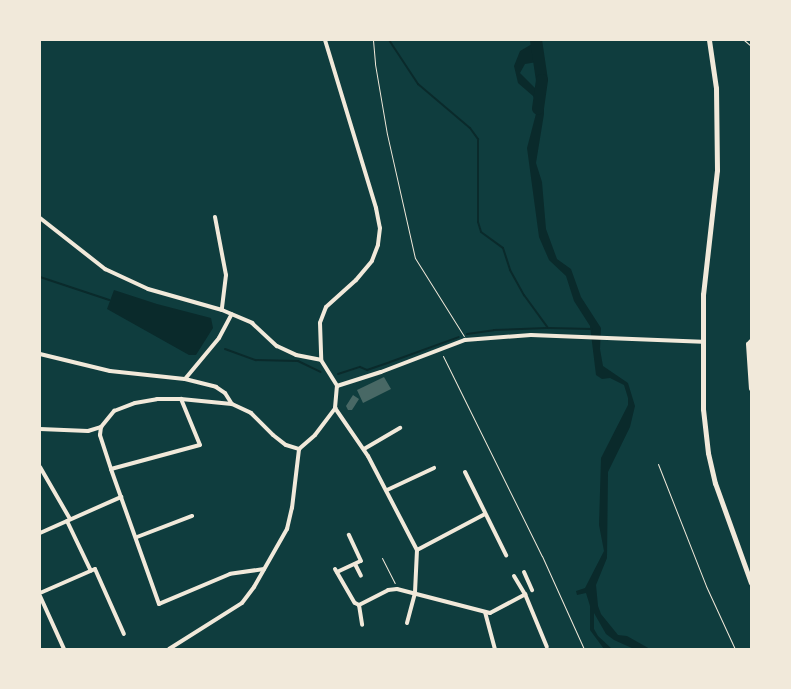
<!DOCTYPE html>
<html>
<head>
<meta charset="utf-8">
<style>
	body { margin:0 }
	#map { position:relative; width:791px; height:689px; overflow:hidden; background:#0f3d3e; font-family:Overpass,sans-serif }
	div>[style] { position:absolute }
	.water>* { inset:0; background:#0a2a2b }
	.stream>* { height:2px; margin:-1px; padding:0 1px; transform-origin:1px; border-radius:1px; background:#0a2a2b }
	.river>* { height:12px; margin:-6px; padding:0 6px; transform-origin:6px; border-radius:6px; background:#0a2a2b }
	.building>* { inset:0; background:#486865 }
	.path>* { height:1px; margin:-0.5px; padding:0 0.5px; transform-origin:0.5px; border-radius:0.5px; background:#f1e9da }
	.minor>* { height:4px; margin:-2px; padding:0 2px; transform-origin:2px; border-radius:2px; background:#f1e9da }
	.tertiary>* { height:5px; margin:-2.5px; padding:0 2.5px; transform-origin:2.5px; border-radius:2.5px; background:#f1e9da }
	span { translate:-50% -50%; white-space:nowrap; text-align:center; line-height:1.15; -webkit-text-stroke:4px #f1e9da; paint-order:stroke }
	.frame { position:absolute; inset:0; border:41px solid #f1e9da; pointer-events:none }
</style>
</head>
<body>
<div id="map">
	<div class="water">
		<i style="clip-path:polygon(533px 40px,540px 40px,540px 53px,537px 62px,525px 64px,520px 73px,544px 97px,544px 114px,536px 163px,542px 182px,546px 229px,557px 259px,571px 269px,581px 297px,601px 328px,600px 349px,603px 366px,628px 383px,635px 406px,630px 427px,608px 472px,607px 558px,596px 585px,598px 606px,601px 614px,618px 635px,627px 636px,650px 649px,634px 649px,614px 640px,606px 634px,594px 613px,594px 629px,598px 636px,612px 649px,604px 649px,590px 630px,590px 606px,586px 593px,577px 595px,576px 591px,585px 588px,604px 551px,599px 525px,601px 458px,628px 405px,628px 398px,624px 385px,610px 378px,602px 379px,596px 375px,590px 326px,574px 301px,566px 276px,549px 260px,539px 237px,527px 148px,538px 106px,533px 96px,518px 83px,514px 66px,520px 51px,532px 44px)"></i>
		<i style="clip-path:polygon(114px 290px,157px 304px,211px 318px,213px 328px,196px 355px,189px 355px,107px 309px)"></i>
	</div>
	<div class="stream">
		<i style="left:389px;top:40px;width:53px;rotate:56.6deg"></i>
		<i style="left:418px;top:84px;width:68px;rotate:40.2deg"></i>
		<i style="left:470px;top:128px;width:14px;rotate:54deg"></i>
		<i style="left:478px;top:139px;width:83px;rotate:90deg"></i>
		<i style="left:478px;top:222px;width:10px;rotate:73deg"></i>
		<i style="left:481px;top:232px;width:27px;rotate:36deg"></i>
		<i style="left:503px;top:248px;width:23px;rotate:72deg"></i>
		<i style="left:510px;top:270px;width:29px;rotate:61deg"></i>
		<i style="left:524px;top:295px;width:41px;rotate:54deg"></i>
		<i style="left:548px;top:328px;width:44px;rotate:1.3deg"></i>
		<i style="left:40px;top:277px;width:73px;rotate:18.4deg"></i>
		<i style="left:467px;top:334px;width:27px;rotate:-8deg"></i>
		<i style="left:494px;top:330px;width:53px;rotate:-2.2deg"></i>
		<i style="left:225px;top:349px;width:33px;rotate:20deg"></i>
		<i style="left:256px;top:360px;width:42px;rotate:1.4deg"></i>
		<i style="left:298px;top:361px;width:25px;rotate:26deg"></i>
		<i style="left:338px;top:374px;width:23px;rotate:-18deg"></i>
		<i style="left:360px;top:367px;width:8px;rotate:23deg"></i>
		<i style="left:367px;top:370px;width:24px;rotate:-19deg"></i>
		<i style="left:390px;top:362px;width:73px;rotate:-19.9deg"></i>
	</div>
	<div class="river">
		<i style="left:536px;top:40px;width:40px;rotate:81.5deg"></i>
		<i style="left:542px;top:80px;width:29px;rotate:98deg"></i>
	</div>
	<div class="building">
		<i style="clip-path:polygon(384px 377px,391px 389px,363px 403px,357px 390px)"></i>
		<i style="clip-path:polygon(353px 395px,359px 399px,352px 410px,348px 410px,346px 406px)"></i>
	</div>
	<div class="path">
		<i style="left:373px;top:40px;width:24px;rotate:85deg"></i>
		<i style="left:375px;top:64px;width:71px;rotate:80.3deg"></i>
		<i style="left:387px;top:134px;width:127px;rotate:77.3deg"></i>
		<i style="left:415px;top:258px;width:92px;rotate:57.9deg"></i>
		<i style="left:744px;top:40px;width:9px;rotate:41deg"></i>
		<i style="left:443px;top:356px;width:223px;rotate:63.7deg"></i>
		<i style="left:542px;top:556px;width:102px;rotate:65.7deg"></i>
		<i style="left:658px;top:464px;width:131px;rotate:68.5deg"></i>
		<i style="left:706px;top:586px;width:69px;rotate:65.3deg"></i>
		<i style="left:382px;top:558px;width:28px;rotate:63deg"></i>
	</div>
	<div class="minor">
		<i style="left:325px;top:40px;width:176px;rotate:73.1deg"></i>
		<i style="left:376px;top:208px;width:20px;rotate:79deg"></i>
		<i style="left:380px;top:228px;width:17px;rotate:97deg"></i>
		<i style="left:378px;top:245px;width:17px;rotate:111deg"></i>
		<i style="left:372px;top:261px;width:25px;rotate:130deg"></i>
		<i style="left:356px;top:280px;width:40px;rotate:138deg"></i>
		<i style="left:326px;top:307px;width:17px;rotate:111deg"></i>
		<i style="left:320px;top:323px;width:37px;rotate:88deg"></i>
		<i style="left:321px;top:360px;width:31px;rotate:58deg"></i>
		<i style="left:215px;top:217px;width:59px;rotate:79.3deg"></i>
		<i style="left:226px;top:275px;width:35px;rotate:97deg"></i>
		<i style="left:40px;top:218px;width:83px;rotate:38.1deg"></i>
		<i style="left:105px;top:269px;width:47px;rotate:24.9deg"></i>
		<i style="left:148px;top:289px;width:77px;rotate:15.8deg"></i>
		<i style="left:222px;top:310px;width:33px;rotate:23deg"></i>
		<i style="left:252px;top:323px;width:34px;rotate:43deg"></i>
		<i style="left:277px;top:346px;width:21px;rotate:25deg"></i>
		<i style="left:296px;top:355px;width:25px;rotate:11deg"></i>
		<i style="left:751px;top:341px;width:4px;rotate:135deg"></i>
		<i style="left:748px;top:344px;width:45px;rotate:86.2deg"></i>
		<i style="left:40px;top:354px;width:72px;rotate:13.7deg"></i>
		<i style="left:110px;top:371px;width:75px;rotate:6.1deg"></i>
		<i style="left:185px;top:379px;width:32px;rotate:14deg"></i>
		<i style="left:216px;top:387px;width:11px;rotate:34deg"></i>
		<i style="left:225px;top:393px;width:13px;rotate:58deg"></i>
		<i style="left:185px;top:379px;width:53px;rotate:-50.3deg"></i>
		<i style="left:219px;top:338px;width:27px;rotate:-62deg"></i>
		<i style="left:337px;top:386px;width:46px;rotate:-17.7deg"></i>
		<i style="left:381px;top:372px;width:90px;rotate:-20.9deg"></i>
		<i style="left:465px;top:340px;width:66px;rotate:-4.3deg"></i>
		<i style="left:531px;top:335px;width:171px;rotate:2.3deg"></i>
		<i style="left:335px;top:408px;width:58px;rotate:55.5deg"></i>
		<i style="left:368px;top:456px;width:106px;rotate:62.5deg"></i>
		<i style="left:417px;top:550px;width:43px;rotate:92.7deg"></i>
		<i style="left:415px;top:593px;width:31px;rotate:105deg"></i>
		<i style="left:40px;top:429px;width:48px;rotate:2.4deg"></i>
		<i style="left:88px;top:431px;width:14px;rotate:-17deg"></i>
		<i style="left:364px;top:449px;width:42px;rotate:-30.3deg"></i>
		<i style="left:40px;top:467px;width:60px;rotate:60deg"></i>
		<i style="left:111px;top:469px;width:92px;rotate:-15.1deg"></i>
		<i style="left:200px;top:445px;width:50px;rotate:-112.4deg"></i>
		<i style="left:465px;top:472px;width:93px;rotate:63.7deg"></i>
		<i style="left:387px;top:490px;width:52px;rotate:-25.1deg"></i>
		<i style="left:67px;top:521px;width:55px;rotate:64.4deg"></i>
		<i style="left:40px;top:533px;width:89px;rotate:-24deg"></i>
		<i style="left:137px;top:537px;width:59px;rotate:-20.9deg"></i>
		<i style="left:417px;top:550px;width:77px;rotate:-27.9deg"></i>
		<i style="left:355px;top:564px;width:13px;rotate:63deg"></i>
		<i style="left:264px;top:569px;width:34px;rotate:172deg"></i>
		<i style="left:230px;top:574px;width:77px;rotate:157.1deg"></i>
		<i style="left:159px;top:604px;width:143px;rotate:-109.6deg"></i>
		<i style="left:111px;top:469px;width:36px;rotate:-108deg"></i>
		<i style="left:100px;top:435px;width:8px;rotate:-83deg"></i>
		<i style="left:101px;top:427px;width:21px;rotate:-51deg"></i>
		<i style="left:114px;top:411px;width:22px;rotate:-21deg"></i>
		<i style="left:135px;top:403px;width:22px;rotate:-10deg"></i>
		<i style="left:157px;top:399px;width:24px"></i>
		<i style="left:181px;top:399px;width:51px;rotate:5.6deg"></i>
		<i style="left:232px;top:404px;width:21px;rotate:25deg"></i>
		<i style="left:251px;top:413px;width:31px;rotate:45deg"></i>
		<i style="left:273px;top:435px;width:16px;rotate:38deg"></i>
		<i style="left:286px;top:445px;width:14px;rotate:17deg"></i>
		<i style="left:335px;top:569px;width:39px;rotate:60deg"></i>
		<i style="left:355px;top:603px;width:4px;rotate:27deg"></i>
		<i style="left:359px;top:605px;width:33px;rotate:-27deg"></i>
		<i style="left:388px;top:590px;width:9px;rotate:-6deg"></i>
		<i style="left:397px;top:589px;width:96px;rotate:14.5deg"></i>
		<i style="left:490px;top:613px;width:40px;rotate:-28deg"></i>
		<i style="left:337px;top:572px;width:26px;rotate:-25deg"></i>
		<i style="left:361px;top:561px;width:29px;rotate:-115deg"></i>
		<i style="left:524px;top:572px;width:20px;rotate:66deg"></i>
		<i style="left:514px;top:576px;width:21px;rotate:59deg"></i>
		<i style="left:525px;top:594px;width:57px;rotate:67.5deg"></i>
		<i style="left:40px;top:593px;width:60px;rotate:-23.6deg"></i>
		<i style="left:95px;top:569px;width:71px;rotate:66deg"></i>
		<i style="left:40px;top:596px;width:58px;rotate:65.6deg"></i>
		<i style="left:359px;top:605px;width:20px;rotate:81deg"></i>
		<i style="left:485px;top:612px;width:38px;rotate:75deg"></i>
		<i style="left:169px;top:649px;width:86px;rotate:-32.2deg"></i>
		<i style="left:242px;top:603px;width:20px;rotate:-53deg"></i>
		<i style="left:254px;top:587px;width:67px;rotate:-60.4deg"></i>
		<i style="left:287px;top:529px;width:22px;rotate:-77deg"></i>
		<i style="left:292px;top:508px;width:59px;rotate:-83.2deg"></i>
		<i style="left:299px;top:449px;width:21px;rotate:-41deg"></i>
		<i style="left:315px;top:435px;width:34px;rotate:-53deg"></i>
		<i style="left:335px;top:408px;width:22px;rotate:-85deg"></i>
	</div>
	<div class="tertiary">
		<i style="left:709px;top:40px;width:49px;rotate:81.7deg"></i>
		<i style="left:716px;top:88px;width:82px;rotate:89.3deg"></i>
		<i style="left:717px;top:170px;width:125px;rotate:96.4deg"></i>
		<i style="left:703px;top:294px;width:115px;rotate:90deg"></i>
		<i style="left:703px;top:409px;width:44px;rotate:83.5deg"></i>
		<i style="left:708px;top:453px;width:31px;rotate:77deg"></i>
		<i style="left:715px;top:483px;width:106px;rotate:70.2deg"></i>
	</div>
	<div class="frame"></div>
</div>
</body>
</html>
